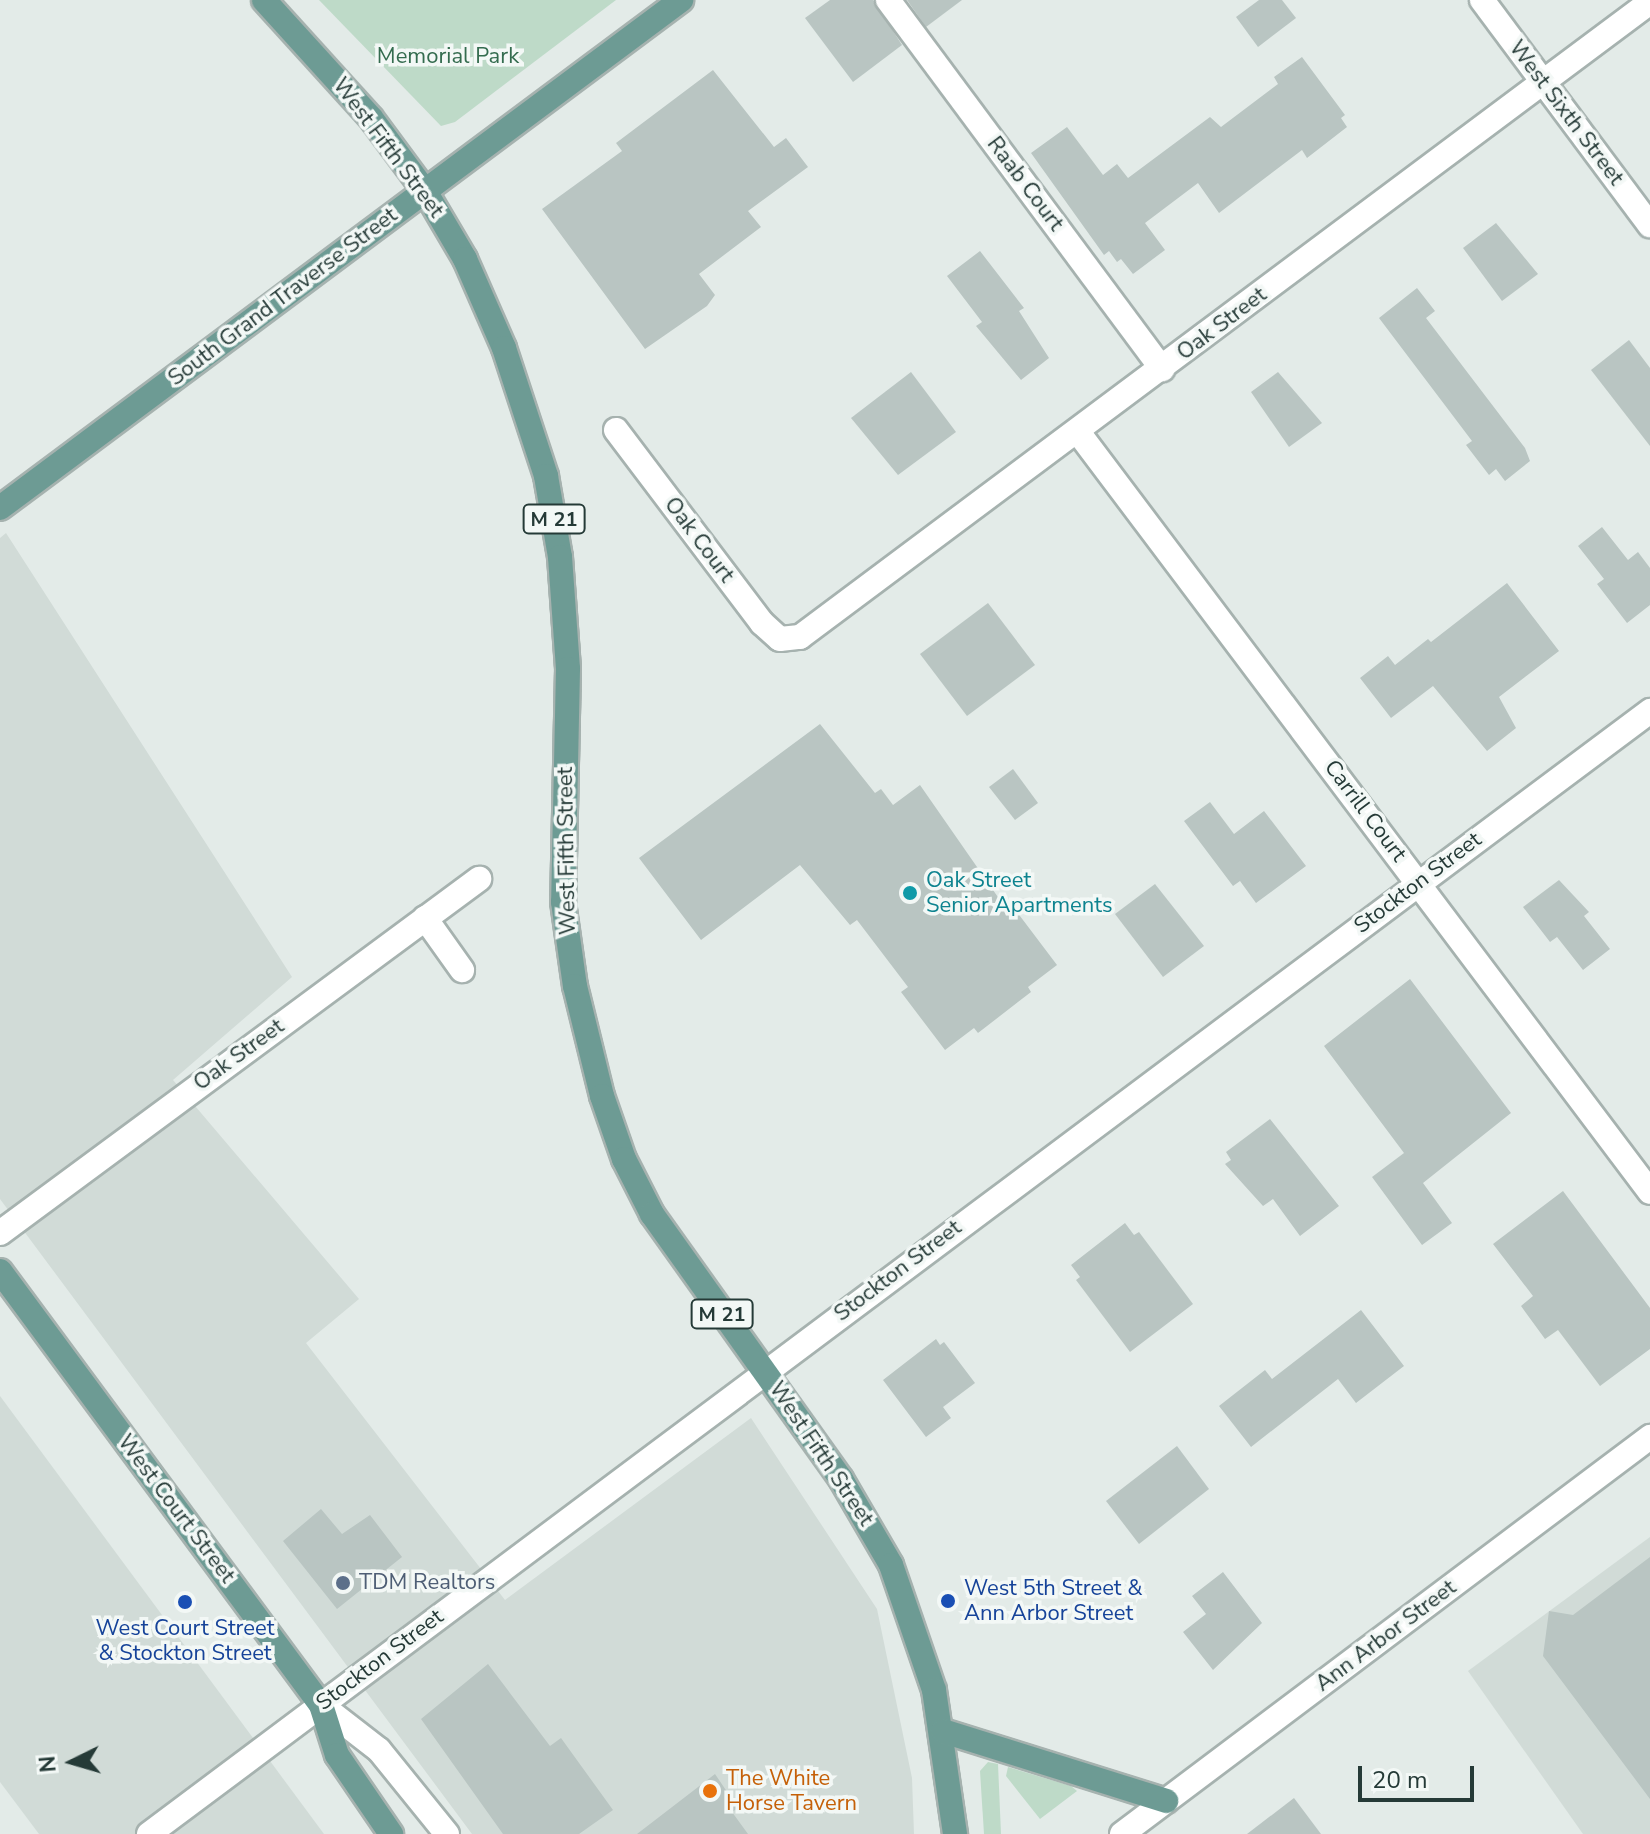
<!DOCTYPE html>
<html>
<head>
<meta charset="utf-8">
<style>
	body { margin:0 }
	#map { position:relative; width:1650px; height:1834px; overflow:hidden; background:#e3ebe8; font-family:"Nunito Sans",sans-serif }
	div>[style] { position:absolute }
	.built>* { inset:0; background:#d1dbd7 }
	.green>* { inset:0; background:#bedac8 }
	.building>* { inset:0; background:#b9c5c2 }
	.roads { filter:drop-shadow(2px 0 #a6b2af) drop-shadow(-2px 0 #a6b2af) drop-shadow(0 2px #a6b2af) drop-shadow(0 -2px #a6b2af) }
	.minor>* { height:24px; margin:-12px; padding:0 12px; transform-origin:12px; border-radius:12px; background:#fff }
	.major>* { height:24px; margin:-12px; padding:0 12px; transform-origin:12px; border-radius:12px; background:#6d9b94 }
	.dots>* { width:22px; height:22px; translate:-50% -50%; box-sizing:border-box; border:4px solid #f3f8f6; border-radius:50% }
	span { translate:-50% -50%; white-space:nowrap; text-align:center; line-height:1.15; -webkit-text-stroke:7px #f3f8f6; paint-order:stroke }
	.shield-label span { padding:2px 6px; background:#f3f8f6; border:2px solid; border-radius:6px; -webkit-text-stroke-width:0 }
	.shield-label { font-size:20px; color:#253a37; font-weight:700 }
	.park-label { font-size:22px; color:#346c4f }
	.street-label { font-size:22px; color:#253a37 }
	.culture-label { font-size:22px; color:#0d838f }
	.left { translate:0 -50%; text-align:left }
	.service-label { font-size:22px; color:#4e5e75 }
	.transit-label { font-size:22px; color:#164399 }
	.food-label { font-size:22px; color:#c56008 }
	.north { position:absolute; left:32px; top:1722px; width:80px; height:80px; -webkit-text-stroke:6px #f3f8f6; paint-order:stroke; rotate:265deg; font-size:22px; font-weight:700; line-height:32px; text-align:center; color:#253a37 }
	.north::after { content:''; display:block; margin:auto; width:28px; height:36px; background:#253a37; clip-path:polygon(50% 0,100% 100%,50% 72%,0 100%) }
	.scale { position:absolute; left:1358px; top:1766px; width:116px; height:36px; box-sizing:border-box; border:4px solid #253a37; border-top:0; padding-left:10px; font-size:24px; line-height:28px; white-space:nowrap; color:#253a37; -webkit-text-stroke:6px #f3f8f6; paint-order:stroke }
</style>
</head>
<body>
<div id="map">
	<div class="built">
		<i style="clip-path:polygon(6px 533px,292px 977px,173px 1080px,359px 1299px,306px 1343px,505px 1600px,751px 1418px,877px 1609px,912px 1778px,914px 1834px,472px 1834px,0 1199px,0 538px)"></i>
		<i style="clip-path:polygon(0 1396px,324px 1834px,39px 1834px,0 1782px)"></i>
		<i style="clip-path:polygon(1650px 1537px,1650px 1834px,1583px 1834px,1468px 1671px)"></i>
	</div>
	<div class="green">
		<i style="clip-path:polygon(319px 0,616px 0,455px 122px,441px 126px)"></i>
		<i style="clip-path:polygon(988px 1762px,998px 1764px,1001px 1834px,984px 1834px,980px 1771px)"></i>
		<i style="clip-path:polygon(1008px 1767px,1071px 1786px,1077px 1791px,1040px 1819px,1006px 1776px)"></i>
	</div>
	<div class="building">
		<i style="clip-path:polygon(830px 0,873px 0,902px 45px,853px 82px,805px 18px)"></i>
		<i style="clip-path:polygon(907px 0,962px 0,926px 27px)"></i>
		<i style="clip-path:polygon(1259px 0,1282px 0,1296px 18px,1258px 47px,1236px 17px)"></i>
		<i style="clip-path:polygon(1302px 57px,1345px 115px,1341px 118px,1347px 127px,1307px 158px,1302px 150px,1219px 213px,1198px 183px,1145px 223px,1165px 250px,1133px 274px,1121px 259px,1117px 262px,1109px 251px,1104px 255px,1031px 153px,1067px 127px,1103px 175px,1117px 164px,1128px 178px,1210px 117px,1221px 127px,1278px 84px,1274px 77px)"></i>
		<i style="clip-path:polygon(713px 70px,774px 147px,786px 138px,808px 167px,748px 211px,761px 227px,699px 274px,715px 295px,707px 306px,645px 349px,542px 209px,622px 151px,616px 143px)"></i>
		<i style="clip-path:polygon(1496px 223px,1538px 274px,1502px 301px,1463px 248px)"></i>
		<i style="clip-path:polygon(980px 251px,1024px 308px,1019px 311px,1049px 358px,1021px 380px,976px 326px,982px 322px,947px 276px)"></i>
		<i style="clip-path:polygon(1417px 288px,1435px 311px,1426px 318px,1525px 448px,1530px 461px,1505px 481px,1496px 469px,1489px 475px,1466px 445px,1472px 441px,1379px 318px)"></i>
		<i style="clip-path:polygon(1629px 340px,1650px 368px,1650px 446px,1591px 370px)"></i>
		<i style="clip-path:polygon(911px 372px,956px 432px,898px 475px,851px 418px)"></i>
		<i style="clip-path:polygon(1278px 372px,1322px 423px,1289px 447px,1251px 392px)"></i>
		<i style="clip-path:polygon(1602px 527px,1628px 560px,1638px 552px,1650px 568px,1650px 605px,1627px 623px,1597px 584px,1604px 579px,1578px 546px)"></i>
		<i style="clip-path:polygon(1507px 583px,1559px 651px,1499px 697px,1516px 728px,1487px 751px,1433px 686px,1391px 718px,1360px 678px,1388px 656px,1395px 665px,1428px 639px,1431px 642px)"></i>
		<i style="clip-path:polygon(988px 603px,1035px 665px,967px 716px,920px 654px)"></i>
		<i style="clip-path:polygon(820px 724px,875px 793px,881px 789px,893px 805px,920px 785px,1009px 913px,1014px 908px,1057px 965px,1028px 987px,1031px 992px,978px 1033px,974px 1028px,945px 1050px,901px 992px,908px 987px,857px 920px,850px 925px,800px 865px,701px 940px,639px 858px)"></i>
		<i style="clip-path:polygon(1013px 769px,1038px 803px,1015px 820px,989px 787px)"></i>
		<i style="clip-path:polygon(1210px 802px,1234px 834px,1264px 811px,1306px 866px,1256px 903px,1240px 881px,1233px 886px,1184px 821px)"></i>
		<i style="clip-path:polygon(1559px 880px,1589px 912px,1584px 916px,1610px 949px,1583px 970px,1557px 937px,1550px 942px,1523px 907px)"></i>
		<i style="clip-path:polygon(1155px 884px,1204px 946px,1163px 977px,1115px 914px)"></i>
		<i style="clip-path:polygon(1410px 979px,1511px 1113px,1423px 1183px,1452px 1223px,1422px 1245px,1372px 1177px,1404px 1153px,1324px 1046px)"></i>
		<i style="clip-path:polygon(1270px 1119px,1339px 1206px,1300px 1236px,1273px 1199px,1263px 1206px,1225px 1164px,1231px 1160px,1226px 1152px)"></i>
		<i style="clip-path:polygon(1563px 1191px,1650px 1308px,1650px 1349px,1600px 1386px,1558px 1330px,1545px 1339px,1521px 1306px,1533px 1296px,1493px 1244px)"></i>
		<i style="clip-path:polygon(1125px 1223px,1134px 1235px,1139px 1232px,1193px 1304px,1130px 1352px,1076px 1280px,1080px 1277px,1071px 1265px)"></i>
		<i style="clip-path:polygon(1361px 1310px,1404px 1366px,1356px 1403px,1338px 1379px,1251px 1447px,1219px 1406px,1265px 1370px,1272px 1379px)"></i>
		<i style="clip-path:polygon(936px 1339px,940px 1345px,944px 1342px,975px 1383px,943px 1407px,951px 1418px,926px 1437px,883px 1380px)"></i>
		<i style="clip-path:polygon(1177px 1446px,1209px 1489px,1139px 1544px,1106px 1501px)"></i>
		<i style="clip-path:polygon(321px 1509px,342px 1534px,370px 1515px,402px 1557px,337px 1609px,283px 1541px)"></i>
		<i style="clip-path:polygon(1650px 1557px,1650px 1799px,1543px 1656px,1549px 1611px,1573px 1615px)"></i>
		<i style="clip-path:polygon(1223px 1572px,1262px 1623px,1213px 1670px,1183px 1632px,1206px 1614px,1192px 1596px)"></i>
		<i style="clip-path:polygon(488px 1664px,550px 1746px,561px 1738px,613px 1810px,579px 1834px,503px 1834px,421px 1719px)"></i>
		<i style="clip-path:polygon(715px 1774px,738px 1808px,732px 1812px,748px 1834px,637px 1834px)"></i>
		<i style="clip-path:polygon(1294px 1798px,1321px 1834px,1247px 1834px)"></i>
	</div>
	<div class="roads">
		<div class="minor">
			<i style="left:888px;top:0;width:460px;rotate:53.4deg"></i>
			<i style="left:1482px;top:0;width:281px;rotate:53.3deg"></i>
			<i style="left:616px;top:430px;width:242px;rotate:52.9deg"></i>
			<i style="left:762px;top:623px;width:24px;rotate:42deg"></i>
			<i style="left:780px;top:639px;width:20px;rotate:-6deg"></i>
			<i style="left:800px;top:637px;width:1061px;rotate:-36.76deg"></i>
			<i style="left:1078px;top:432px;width:951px;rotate:53.03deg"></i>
			<i style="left:425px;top:918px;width:64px;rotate:54.6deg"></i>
			<i style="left:0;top:1233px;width:596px;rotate:-36.47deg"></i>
			<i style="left:321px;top:1705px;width:73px;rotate:37.8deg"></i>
			<i style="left:379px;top:1750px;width:108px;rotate:51deg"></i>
			<i style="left:149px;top:1834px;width:1875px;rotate:-36.8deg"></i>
			<i style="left:1122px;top:1834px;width:661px;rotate:-36.94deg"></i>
		</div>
		<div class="major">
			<i style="left:264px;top:0;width:159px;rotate:47.8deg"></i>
			<i style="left:371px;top:118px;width:91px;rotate:53.5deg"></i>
			<i style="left:425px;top:191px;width:79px;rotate:59.5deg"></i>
			<i style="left:465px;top:259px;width:97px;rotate:66.3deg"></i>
			<i style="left:504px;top:348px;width:135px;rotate:71.8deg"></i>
			<i style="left:546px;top:476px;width:82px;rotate:80.2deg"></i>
			<i style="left:560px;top:557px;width:112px;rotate:85.9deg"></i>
			<i style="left:568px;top:669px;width:233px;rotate:91.2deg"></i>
			<i style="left:563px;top:902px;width:85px;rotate:81.9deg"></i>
			<i style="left:575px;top:986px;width:113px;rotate:76.2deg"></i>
			<i style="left:602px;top:1096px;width:67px;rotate:70.8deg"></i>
			<i style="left:624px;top:1159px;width:62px;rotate:63deg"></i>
			<i style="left:652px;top:1214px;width:325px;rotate:54.5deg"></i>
			<i style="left:841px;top:1479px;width:99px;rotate:59.8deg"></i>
			<i style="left:891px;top:1565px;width:132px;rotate:71deg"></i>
			<i style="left:934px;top:1690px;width:146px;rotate:81.7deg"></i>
			<i style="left:0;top:508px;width:850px;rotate:-36.72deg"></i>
			<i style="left:0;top:1271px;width:540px;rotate:53.51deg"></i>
			<i style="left:321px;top:1705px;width:52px;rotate:72.3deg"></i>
			<i style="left:337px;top:1755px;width:96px;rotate:55.6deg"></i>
			<i style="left:943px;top:1731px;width:234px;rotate:17.4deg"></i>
		</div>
	</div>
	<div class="dots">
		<i style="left:910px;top:893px;background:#0f9aa8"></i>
		<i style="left:343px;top:1583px;background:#5c6f8a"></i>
		<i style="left:948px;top:1601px;background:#1a4fb4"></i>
		<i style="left:185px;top:1602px;background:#1a4fb4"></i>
		<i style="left:710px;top:1791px;background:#e8710a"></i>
	</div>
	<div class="shield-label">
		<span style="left:554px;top:519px">M 21</span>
		<span style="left:722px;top:1314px">M 21</span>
	</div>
	<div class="park-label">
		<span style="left:448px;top:57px">Memorial Park</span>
	</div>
	<div class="street-label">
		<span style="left:1566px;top:113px;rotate:53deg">West Sixth Street</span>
		<span style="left:388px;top:148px;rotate:53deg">West Fifth Street</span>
		<span style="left:1025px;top:184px;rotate:53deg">Raab Court</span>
		<span style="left:283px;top:297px;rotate:-37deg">South Grand Traverse Street</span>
		<span style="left:1222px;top:324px;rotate:-37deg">Oak Street</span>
		<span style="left:699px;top:540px;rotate:53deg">Oak Court</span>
		<span style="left:1365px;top:811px;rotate:53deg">Carrill Court</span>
		<span style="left:567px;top:851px;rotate:-91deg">West Fifth Street</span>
		<span style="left:1418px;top:883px;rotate:-37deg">Stockton Street</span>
		<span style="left:239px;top:1055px;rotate:-36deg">Oak Street</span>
		<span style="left:898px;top:1271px;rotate:-37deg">Stockton Street</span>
		<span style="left:821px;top:1454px;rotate:56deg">West Fifth Street</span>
		<span style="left:176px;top:1509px;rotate:53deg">West Court Street</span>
		<span style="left:1386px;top:1636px;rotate:-37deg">Ann Arbor Street</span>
		<span style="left:380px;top:1660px;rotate:-37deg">Stockton Street</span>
	</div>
	<div class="culture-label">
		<span class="left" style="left:926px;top:893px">Oak Street<br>Senior Apartments</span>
	</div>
	<div class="service-label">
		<span class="left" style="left:359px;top:1583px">TDM Realtors</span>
	</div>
	<div class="transit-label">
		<span class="left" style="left:964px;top:1601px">West 5th Street &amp;<br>Ann Arbor Street</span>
		<span style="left:185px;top:1641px">West Court Street<br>&amp; Stockton Street</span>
	</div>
	<div class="food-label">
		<span class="left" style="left:726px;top:1791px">The White<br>Horse Tavern</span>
	</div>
	<div class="north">N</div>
	<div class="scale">20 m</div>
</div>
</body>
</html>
